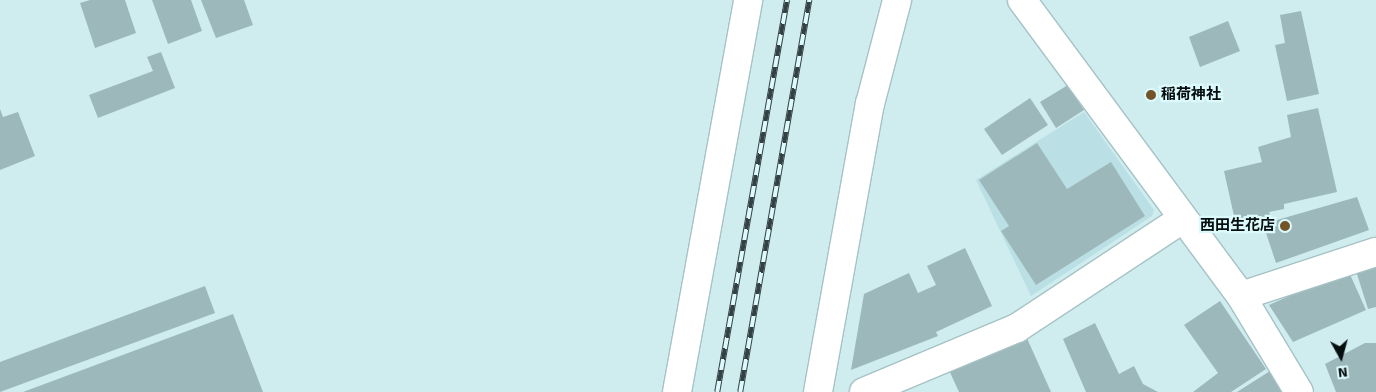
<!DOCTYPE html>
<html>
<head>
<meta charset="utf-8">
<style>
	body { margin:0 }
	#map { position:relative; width:1376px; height:392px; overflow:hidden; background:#cfecef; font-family:Signika,"Noto Sans JP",sans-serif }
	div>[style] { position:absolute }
	.built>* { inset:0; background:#bae0e5 }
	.building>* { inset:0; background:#9db8bb }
	.roads { filter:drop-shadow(1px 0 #a6c2c5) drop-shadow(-1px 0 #a6c2c5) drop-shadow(0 1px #a6c2c5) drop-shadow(0 -1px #a6c2c5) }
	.minor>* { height:28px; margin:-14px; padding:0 14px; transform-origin:14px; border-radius:14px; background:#fff }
	.rail>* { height:5.5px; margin-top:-2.75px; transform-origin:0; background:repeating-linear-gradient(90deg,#dcf9fc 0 11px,#344144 0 22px); box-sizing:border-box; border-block:1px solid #344144 }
	.dots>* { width:14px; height:14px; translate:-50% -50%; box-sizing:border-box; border:2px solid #dcf9fc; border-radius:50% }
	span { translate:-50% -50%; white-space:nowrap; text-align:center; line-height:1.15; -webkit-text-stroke:4.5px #dcf9fc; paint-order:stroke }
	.poi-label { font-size:15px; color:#050d0f; font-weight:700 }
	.left { translate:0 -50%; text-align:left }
	.right { translate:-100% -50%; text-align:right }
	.north { position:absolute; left:1316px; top:332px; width:50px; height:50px; -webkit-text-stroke:4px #dcf9fc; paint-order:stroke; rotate:173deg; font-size:14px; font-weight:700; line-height:20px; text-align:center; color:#050d0f }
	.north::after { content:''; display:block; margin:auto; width:18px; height:22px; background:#050d0f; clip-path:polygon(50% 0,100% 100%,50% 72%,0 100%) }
</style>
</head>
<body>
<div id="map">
	<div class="built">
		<i style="clip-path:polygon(1084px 112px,1154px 210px,1152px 216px,1031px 296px,976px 180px)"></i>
	</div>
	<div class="building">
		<i style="clip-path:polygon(90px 0,125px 0,136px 33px,95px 48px,80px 3px)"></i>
		<i style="clip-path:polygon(152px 0,191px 0,202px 31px,168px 44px)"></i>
		<i style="clip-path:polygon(201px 0,244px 0,253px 25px,216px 38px)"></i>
		<i style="clip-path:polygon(1301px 11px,1319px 94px,1287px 101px,1275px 45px,1285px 43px,1280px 15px)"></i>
		<i style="clip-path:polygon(1228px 21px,1240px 51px,1200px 67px,1189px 37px)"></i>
		<i style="clip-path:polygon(161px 52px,175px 88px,98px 118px,89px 95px,153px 71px,147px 57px)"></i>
		<i style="clip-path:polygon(1068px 85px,1084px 110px,1056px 128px,1040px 102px)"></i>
		<i style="clip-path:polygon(1030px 98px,1048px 125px,1002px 155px,984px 129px)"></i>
		<i style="clip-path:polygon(1318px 108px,1337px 192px,1284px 204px,1284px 209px,1269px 212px,1271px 217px,1236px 225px,1224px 171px,1262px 162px,1258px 147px,1291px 137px,1287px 115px)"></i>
		<i style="clip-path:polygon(0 109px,3px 117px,18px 112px,35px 156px,0 170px)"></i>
		<i style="clip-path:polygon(1037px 143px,1067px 189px,1111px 162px,1145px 216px,1036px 285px,1001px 231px,1009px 226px,979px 180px)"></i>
		<i style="clip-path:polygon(1357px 197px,1369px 230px,1276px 263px,1263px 224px)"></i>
		<i style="clip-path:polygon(965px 248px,992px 306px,936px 332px,938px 336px,851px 370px,864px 294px,909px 273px,918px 293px,936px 285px,927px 266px)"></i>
		<i style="clip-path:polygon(1376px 264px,1376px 307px,1368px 309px,1356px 271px)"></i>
		<i style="clip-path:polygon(1348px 270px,1366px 310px,1293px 342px,1269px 305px)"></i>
		<i style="clip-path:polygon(205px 286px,215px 313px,0 392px,0 362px)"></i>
		<i style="clip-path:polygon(1220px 301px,1266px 369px,1231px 392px,1193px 392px,1218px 373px,1184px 325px)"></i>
		<i style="clip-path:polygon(233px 314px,263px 392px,23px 392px)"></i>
		<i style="clip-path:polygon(1095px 323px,1119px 374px,1134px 366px,1143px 384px,1158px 392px,1086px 392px,1063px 339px)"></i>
		<i style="clip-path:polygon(1026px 336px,1051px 392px,959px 392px,948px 368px)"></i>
		<i style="clip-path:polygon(1365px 343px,1376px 343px,1376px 392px,1336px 392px,1325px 364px)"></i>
		<i style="clip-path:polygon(1270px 371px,1283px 392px,1237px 392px)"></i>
	</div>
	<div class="roads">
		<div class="minor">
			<i style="left:1022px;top:0;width:368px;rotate:53.5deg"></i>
			<i style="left:1241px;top:296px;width:112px;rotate:58.9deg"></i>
			<i style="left:1241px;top:296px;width:142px;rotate:-18.1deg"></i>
			<i style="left:677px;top:392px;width:398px;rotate:-79.7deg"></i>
			<i style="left:818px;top:392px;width:293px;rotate:-79.8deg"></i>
			<i style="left:870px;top:104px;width:107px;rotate:-75.4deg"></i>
			<i style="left:864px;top:392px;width:166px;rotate:-22.7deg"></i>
			<i style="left:1017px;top:328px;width:198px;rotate:-33.4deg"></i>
		</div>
	</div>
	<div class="rail">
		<i style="left:717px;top:392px;width:398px;rotate:-79.9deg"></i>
		<i style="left:740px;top:392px;width:398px;rotate:-80deg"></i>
	</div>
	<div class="dots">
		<i style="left:1151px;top:95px;background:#725428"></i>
		<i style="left:1285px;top:226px;background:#725428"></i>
	</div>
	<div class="poi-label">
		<span class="left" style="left:1161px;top:95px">稲荷神社</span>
		<span class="right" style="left:1275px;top:226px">西田生花店</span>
	</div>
	<div class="north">N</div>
</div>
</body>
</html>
